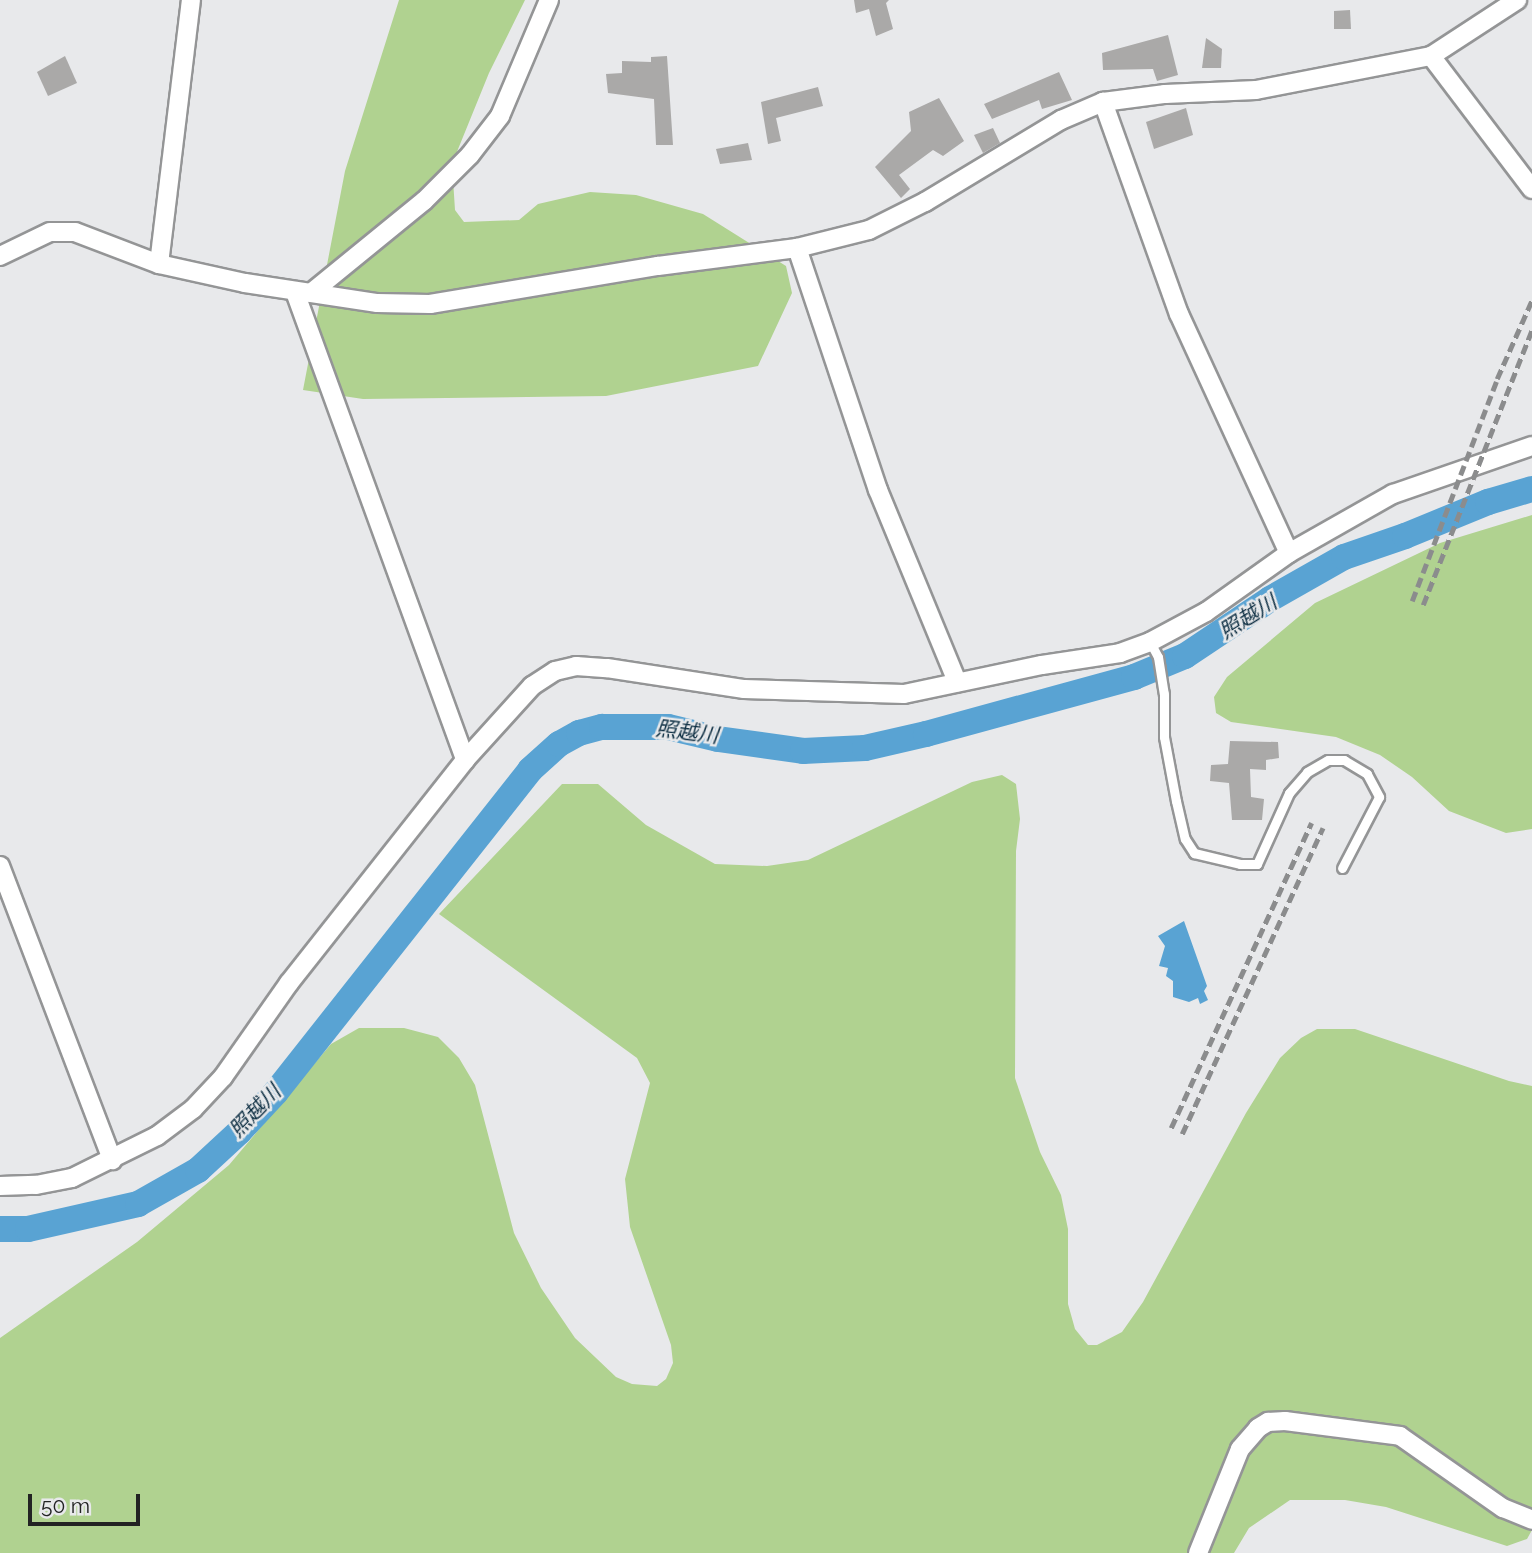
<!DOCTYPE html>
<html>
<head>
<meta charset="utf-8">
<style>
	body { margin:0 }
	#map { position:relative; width:1532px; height:1553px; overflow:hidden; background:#e8e9eb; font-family:Raleway,"Noto Sans JP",sans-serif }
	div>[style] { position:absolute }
	.green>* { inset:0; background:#b0d290 }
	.water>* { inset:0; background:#59a3d3 }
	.river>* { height:26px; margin:-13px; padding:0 13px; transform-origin:13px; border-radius:13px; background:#59a3d3 }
	.building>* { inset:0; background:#aaa9a8 }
	.roads { filter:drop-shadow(2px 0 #949596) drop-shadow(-2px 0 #949596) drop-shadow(0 2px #949596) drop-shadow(0 -2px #949596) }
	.service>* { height:9px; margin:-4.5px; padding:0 4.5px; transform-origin:4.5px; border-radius:4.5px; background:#fff }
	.minor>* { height:18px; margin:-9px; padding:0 9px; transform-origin:9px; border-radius:9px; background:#fff }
	.rail>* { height:4.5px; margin-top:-2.25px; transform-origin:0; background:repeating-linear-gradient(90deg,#8b8c8d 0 10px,transparent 0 15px) }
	span { translate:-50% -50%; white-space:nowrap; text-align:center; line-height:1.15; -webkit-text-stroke:5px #e8e9eb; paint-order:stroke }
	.water-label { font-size:21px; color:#0e2f43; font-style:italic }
	.scale { position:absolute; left:28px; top:1494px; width:112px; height:32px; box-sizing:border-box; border:4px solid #222323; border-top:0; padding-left:9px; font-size:21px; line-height:24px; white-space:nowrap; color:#222323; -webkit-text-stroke:5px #e8e9eb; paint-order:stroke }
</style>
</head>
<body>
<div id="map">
	<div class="green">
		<i style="clip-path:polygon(399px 0,525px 0,489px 73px,452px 164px,455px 210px,464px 222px,519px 220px,538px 204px,590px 192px,636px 195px,703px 214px,786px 266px,792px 293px,758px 366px,606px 396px,363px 399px,303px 390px,345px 171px)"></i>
		<i style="clip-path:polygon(1532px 515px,1532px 829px,1506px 833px,1449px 811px,1412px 777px,1380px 755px,1336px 737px,1231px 722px,1216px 713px,1214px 697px,1227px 677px,1315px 603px,1440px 543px)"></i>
		<i style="clip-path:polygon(1002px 775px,1016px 784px,1020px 819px,1016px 851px,1015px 1078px,1040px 1152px,1061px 1195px,1068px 1229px,1068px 1304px,1075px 1329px,1088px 1345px,1097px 1345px,1122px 1332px,1143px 1302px,1246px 1113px,1280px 1058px,1301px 1038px,1317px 1029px,1355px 1029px,1509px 1081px,1532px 1086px,1532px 1530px,1527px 1539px,1507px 1546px,1386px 1507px,1345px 1500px,1290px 1500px,1249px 1528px,1234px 1553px,0 1553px,0 1338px,137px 1242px,229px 1165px,331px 1044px,359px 1028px,404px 1028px,438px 1037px,459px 1058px,475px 1085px,514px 1233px,541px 1288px,575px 1338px,616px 1377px,632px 1384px,657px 1386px,666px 1379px,673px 1363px,671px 1345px,630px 1227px,625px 1179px,650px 1083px,637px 1058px,439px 914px,562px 784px,598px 784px,646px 825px,715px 864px,767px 866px,808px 860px,972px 782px)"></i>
	</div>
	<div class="water">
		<i style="clip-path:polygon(1184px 921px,1207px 986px,1204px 991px,1208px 1000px,1200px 1004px,1198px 998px,1189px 1002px,1173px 997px,1173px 981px,1166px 976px,1168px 968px,1159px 966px,1165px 946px,1158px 936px)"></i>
	</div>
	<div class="river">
		<i style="left:0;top:1229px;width:28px"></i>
		<i style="left:28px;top:1229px;width:113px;rotate:-12.8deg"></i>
		<i style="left:138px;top:1204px;width:69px;rotate:-29.5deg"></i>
		<i style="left:198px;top:1170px;width:56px;rotate:-42.8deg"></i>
		<i style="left:239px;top:1132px;width:54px;rotate:-47.2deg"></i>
		<i style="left:276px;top:1092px;width:410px;rotate:-51.7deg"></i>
		<i style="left:530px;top:770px;width:39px;rotate:-42deg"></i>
		<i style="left:559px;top:744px;width:23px;rotate:-29deg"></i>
		<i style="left:579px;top:733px;width:24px;rotate:-15deg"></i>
		<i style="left:602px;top:727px;width:66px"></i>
		<i style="left:668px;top:727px;width:51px;rotate:13.5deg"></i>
		<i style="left:718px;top:739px;width:86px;rotate:8deg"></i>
		<i style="left:803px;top:751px;width:62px;rotate:-2.8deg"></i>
		<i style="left:865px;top:748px;width:63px;rotate:-12.9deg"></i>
		<i style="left:926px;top:734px;width:216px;rotate:-15.3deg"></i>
		<i style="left:1134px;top:677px;width:55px;rotate:-22.4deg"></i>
		<i style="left:1185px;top:656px;width:102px;rotate:-33.8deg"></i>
		<i style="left:1270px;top:599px;width:85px;rotate:-29.6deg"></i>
		<i style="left:1344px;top:557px;width:65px;rotate:-19deg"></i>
		<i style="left:1405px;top:536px;width:90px;rotate:-22.3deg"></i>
		<i style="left:1488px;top:502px;width:46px;rotate:-16.5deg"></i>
	</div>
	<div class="building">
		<i style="clip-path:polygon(854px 0,889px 0,886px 3px,893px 29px,876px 36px,869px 9px,856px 13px)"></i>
		<i style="clip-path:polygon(1350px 10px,1351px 29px,1334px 29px,1334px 11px)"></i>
		<i style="clip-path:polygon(1168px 35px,1178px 75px,1157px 81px,1153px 69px,1103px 70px,1102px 53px)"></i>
		<i style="clip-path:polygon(1206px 38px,1222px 49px,1221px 68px,1202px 68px)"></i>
		<i style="clip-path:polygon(65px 56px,77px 83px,48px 96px,37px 72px)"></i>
		<i style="clip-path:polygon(667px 56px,673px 145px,656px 145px,654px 99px,608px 93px,606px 74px,622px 73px,622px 61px,651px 62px,651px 57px)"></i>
		<i style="clip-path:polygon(1059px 72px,1072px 100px,1042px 109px,1039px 100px,992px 119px,984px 104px)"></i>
		<i style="clip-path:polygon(818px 87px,823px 106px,776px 118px,781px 141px,768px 144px,761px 102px)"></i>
		<i style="clip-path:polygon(939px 98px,964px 141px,943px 156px,933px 150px,899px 175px,910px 189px,901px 198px,875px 167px,911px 131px,909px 112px)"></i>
		<i style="clip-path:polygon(1186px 108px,1193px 135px,1154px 149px,1146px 122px)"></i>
		<i style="clip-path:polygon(993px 128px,1000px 143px,983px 153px,974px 135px)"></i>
		<i style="clip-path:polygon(748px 143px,752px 160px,720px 164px,716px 149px)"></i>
		<i style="clip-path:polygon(1230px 741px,1278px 742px,1279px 758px,1266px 760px,1266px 770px,1250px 769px,1251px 797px,1264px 799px,1262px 820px,1232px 820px,1229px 783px,1210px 781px,1211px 765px,1228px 764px)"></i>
	</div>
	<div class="roads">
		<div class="service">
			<i style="left:1150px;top:642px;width:17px;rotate:62deg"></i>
			<i style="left:1158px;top:657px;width:37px;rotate:81deg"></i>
			<i style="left:1164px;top:694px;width:43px;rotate:90deg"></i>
			<i style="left:1164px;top:737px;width:65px;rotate:79.4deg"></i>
			<i style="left:1176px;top:801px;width:39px;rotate:77deg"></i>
			<i style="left:1185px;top:839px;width:17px;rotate:57deg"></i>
			<i style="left:1194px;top:853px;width:47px;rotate:13.4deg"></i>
			<i style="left:1240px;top:864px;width:17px"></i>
			<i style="left:1257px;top:864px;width:78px;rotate:-65.7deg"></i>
			<i style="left:1289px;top:793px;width:28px;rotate:-49deg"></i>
			<i style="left:1307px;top:772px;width:24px;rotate:-30deg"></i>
			<i style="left:1328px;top:760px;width:16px"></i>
			<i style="left:1344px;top:760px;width:27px;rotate:31deg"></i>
			<i style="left:1367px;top:774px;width:26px;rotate:62deg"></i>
			<i style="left:1379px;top:797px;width:80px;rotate:117.5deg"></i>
		</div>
		<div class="minor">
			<i style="left:1431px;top:56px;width:167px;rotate:52.8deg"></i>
			<i style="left:1103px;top:102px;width:225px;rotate:70.3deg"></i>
			<i style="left:1179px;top:314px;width:263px;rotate:65.3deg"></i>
			<i style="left:797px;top:248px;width:255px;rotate:71.5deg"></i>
			<i style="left:878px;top:490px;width:208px;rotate:67.6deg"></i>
			<i style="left:0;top:256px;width:55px;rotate:-25.6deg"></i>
			<i style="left:50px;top:232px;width:25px"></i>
			<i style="left:75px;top:232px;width:90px;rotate:20.9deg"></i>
			<i style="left:159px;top:264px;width:88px;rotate:12.5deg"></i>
			<i style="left:245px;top:283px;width:134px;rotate:8.6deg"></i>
			<i style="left:377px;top:303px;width:53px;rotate:1.1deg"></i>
			<i style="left:430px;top:304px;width:231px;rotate:-9.5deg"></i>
			<i style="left:658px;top:266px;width:140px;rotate:-7.4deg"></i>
			<i style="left:797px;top:248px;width:74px;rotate:-14deg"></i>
			<i style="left:869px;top:230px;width:63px;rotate:-26.6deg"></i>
			<i style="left:925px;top:202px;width:159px;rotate:-31.1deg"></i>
			<i style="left:1061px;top:120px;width:46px;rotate:-23.2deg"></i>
			<i style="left:1103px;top:102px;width:63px;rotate:-7.4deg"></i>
			<i style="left:1165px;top:94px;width:91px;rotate:-2.5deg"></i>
			<i style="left:1256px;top:90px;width:178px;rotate:-11deg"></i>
			<i style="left:1431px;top:56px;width:103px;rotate:-33.1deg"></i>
			<i style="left:159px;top:264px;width:266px;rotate:-83.1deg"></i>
			<i style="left:295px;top:292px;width:498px;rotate:70deg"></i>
			<i style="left:311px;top:293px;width:146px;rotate:-39.2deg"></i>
			<i style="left:424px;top:201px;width:65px;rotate:-45deg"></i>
			<i style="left:470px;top:155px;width:49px;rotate:-52.4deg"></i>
			<i style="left:500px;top:116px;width:126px;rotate:-67.1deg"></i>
			<i style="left:0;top:866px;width:315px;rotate:69.1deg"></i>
			<i style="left:0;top:1186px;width:36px;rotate:-2deg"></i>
			<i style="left:36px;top:1185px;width:37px;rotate:-11deg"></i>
			<i style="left:72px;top:1178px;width:95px;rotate:-26.3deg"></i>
			<i style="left:157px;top:1136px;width:45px;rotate:-36.9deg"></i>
			<i style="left:193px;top:1109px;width:44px;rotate:-46.8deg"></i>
			<i style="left:223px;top:1077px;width:115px;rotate:-54.9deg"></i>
			<i style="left:289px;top:983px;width:284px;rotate:-51.7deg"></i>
			<i style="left:465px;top:760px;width:100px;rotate:-47.8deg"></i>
			<i style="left:532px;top:686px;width:27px;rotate:-33deg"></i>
			<i style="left:555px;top:671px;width:22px;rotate:-13deg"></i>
			<i style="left:576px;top:666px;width:31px;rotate:4deg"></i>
			<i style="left:607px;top:668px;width:139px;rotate:8.7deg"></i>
			<i style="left:744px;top:689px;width:160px;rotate:1.8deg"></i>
			<i style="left:904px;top:694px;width:141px;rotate:-11.9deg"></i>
			<i style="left:1042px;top:665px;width:79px;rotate:-8.7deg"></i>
			<i style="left:1120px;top:653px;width:32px;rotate:-20deg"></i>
			<i style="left:1150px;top:642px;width:64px;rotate:-28.2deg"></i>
			<i style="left:1206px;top:612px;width:102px;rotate:-35.4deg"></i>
			<i style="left:1289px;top:553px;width:120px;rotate:-29.6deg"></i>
			<i style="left:1393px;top:494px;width:147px;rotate:-19.1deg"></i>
			<i style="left:1198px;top:1553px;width:112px;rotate:-68deg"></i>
			<i style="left:1240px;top:1449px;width:28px;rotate:-49deg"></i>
			<i style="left:1258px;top:1428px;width:12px;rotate:-31deg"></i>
			<i style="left:1268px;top:1422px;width:17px;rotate:-3deg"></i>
			<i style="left:1285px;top:1421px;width:116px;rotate:7.4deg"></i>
			<i style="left:1400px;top:1436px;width:126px;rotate:35deg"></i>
			<i style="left:1503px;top:1508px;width:31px;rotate:22deg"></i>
		</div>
	</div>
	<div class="rail">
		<i style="left:1412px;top:601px;width:238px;rotate:-69deg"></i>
		<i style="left:1497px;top:379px;width:86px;rotate:-66.1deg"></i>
		<i style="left:1423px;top:605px;width:296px;rotate:-68.4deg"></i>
		<i style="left:1171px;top:1128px;width:336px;rotate:-65.3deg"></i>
		<i style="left:1182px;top:1134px;width:337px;rotate:-65.3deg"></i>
	</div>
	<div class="water-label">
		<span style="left:1248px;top:617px;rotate:-32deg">照越川</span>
		<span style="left:687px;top:732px;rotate:7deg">照越川</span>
		<span style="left:255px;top:1111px;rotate:-46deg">照越川</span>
	</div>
	<div class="scale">50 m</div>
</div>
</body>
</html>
